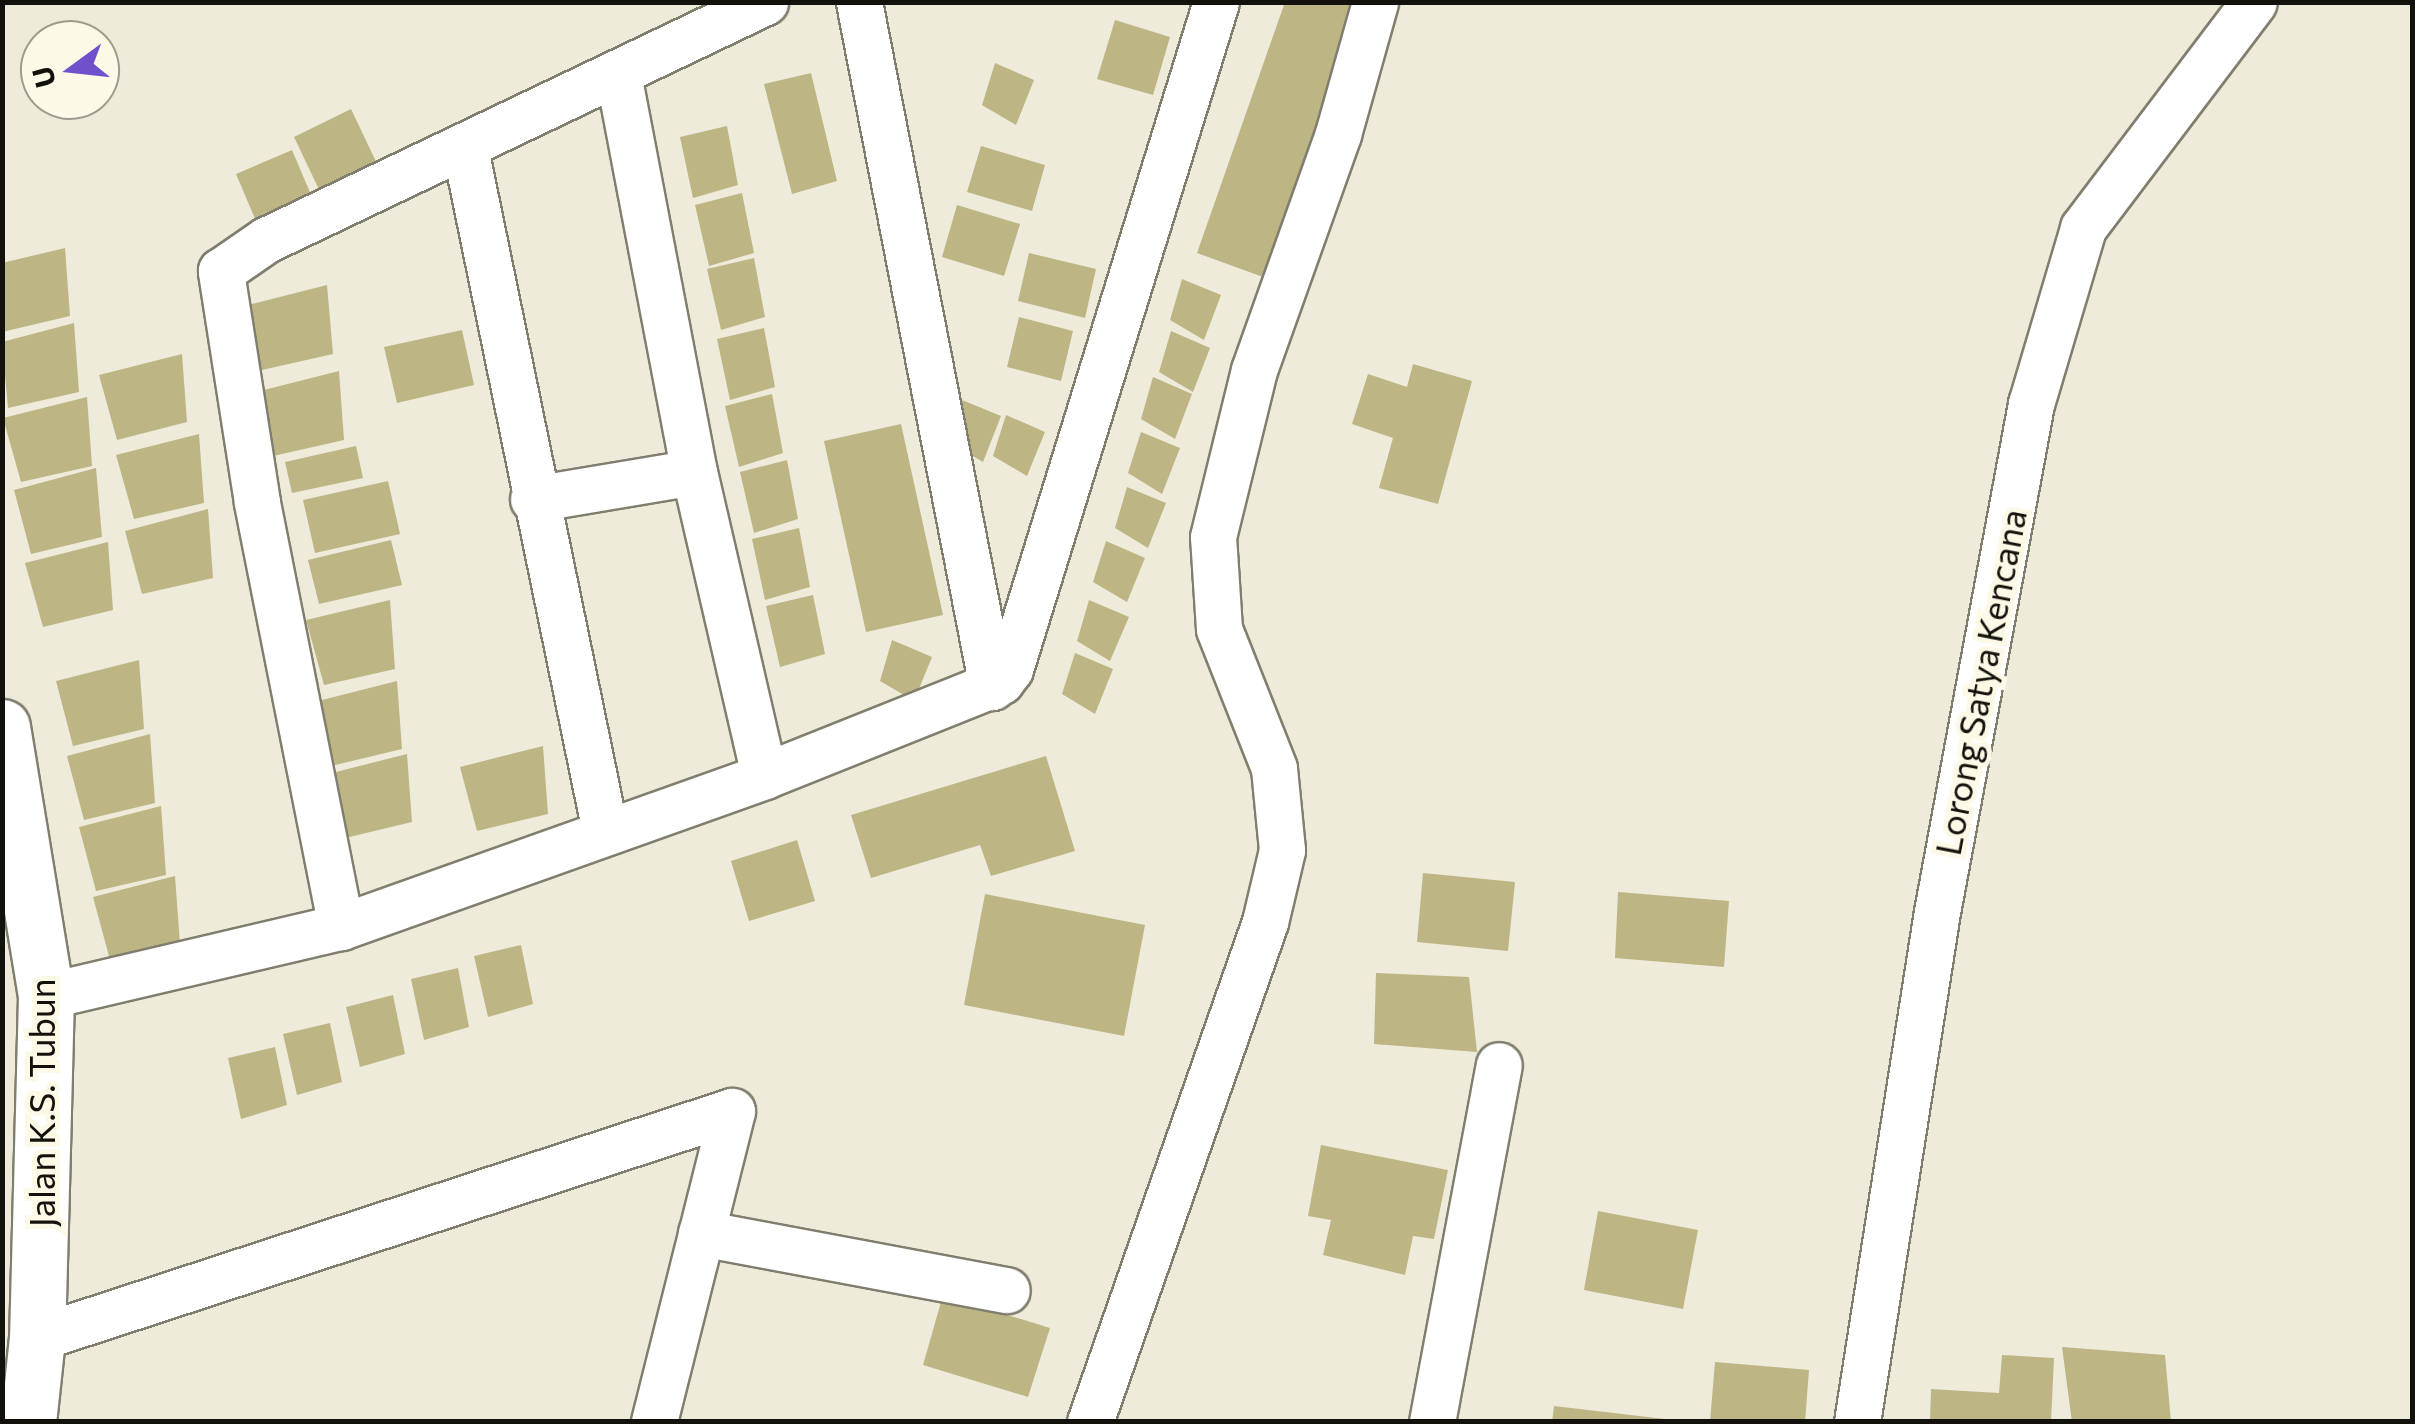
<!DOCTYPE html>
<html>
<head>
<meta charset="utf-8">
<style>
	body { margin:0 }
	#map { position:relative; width:2415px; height:1424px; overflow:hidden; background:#eeebda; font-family:Commissioner,sans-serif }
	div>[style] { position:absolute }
	.building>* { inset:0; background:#beb585 }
	.roads { filter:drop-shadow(2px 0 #807e6e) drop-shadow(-2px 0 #807e6e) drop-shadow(0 2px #807e6e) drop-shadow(0 -2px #807e6e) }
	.minor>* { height:45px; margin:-22.5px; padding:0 22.5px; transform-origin:22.5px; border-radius:22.5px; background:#fff }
	.tertiary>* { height:55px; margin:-27.5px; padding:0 27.5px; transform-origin:27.5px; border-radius:27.5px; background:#fff }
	span { translate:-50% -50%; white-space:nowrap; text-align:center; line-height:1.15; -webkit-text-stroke:10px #fcf9e7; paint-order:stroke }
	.street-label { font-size:35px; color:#12110b }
	.frame { position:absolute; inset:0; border:5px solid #12110b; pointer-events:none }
	.north { position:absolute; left:20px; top:20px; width:100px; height:100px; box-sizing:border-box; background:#fcf9e7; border:2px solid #9e9c8f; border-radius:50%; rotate:255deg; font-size:28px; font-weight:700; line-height:40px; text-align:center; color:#12110b }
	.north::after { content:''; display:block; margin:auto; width:35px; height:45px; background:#6f51cb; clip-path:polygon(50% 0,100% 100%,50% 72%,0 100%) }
</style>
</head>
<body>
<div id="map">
	<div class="building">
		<i style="clip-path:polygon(1285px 2px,1372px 2px,1274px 281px,1197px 253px)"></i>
		<i style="clip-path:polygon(1115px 20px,1170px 37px,1153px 95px,1097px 79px)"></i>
		<i style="clip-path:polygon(995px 63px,1034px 80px,1016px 125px,982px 105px)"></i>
		<i style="clip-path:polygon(811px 73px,837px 181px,792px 194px,764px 84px)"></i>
		<i style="clip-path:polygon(351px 109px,381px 172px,324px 200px,294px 137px)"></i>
		<i style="clip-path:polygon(727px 126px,738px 185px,693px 198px,680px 137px)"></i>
		<i style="clip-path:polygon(981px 146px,1045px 165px,1032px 211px,967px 192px)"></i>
		<i style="clip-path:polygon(292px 150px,318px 211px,262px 235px,236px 174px)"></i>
		<i style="clip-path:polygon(742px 193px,754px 253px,709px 266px,695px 205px)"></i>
		<i style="clip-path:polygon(957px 205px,1020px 224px,1004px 276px,942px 257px)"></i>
		<i style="clip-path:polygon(65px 248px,70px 316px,2px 332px,2px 263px)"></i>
		<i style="clip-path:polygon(1029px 253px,1096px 269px,1085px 318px,1018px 301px)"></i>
		<i style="clip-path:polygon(754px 258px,765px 317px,721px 330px,707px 269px)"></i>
		<i style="clip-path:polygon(1182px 279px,1221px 295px,1204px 340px,1170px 320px)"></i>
		<i style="clip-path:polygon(327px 285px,333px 354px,262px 370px,244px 306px)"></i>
		<i style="clip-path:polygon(1019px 317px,1073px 331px,1061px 381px,1007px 367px)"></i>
		<i style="clip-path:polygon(74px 323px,79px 392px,8px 408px,2px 342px)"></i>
		<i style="clip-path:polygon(764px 328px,775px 387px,730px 400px,717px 339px)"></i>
		<i style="clip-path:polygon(462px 330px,474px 385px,397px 403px,384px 347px)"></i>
		<i style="clip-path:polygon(1171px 331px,1210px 348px,1193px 392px,1159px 372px)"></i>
		<i style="clip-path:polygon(182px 354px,187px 422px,117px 440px,99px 375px)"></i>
		<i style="clip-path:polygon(1413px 364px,1472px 381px,1438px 504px,1379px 488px,1393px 438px,1352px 424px,1368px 374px,1407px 387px)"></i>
		<i style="clip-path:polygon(339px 371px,344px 440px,273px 456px,256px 392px)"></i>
		<i style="clip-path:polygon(1153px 377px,1192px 394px,1175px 439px,1141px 419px)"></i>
		<i style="clip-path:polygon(772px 394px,783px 453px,739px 467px,725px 406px)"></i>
		<i style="clip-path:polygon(87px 397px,92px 466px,21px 482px,3px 418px)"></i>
		<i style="clip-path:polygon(962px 400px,1001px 416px,983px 462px,949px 442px)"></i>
		<i style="clip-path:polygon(1006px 415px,1045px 432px,1027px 476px,993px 456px)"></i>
		<i style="clip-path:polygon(901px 424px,943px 615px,866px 632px,824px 441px)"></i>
		<i style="clip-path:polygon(1141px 432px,1180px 448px,1162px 494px,1128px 473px)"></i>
		<i style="clip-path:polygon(199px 434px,204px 503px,134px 519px,116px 455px)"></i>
		<i style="clip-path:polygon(356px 446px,363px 478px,292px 493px,285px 462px)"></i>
		<i style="clip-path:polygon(787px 460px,798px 519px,754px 533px,740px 472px)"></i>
		<i style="clip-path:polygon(96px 468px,102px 537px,31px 554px,14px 490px)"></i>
		<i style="clip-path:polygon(388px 481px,400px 534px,315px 553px,303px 500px)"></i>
		<i style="clip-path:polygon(1127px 487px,1166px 503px,1148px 548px,1115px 528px)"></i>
		<i style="clip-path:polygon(208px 509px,213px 578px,142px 594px,125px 531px)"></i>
		<i style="clip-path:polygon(799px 528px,810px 587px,765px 600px,752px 539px)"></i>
		<i style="clip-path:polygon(391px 540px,402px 585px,319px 604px,308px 560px)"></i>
		<i style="clip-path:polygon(1106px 541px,1145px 558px,1127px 602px,1093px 582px)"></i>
		<i style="clip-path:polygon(108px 542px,113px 610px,43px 627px,25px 563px)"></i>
		<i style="clip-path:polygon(813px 595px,825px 654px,780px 667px,766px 606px)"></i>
		<i style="clip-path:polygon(390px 600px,395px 669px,324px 685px,306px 620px)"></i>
		<i style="clip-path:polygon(1089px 600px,1129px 617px,1110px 661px,1077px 641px)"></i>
		<i style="clip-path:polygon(892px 640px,932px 657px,914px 701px,880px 681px)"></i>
		<i style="clip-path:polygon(1075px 653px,1113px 669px,1095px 714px,1062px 694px)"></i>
		<i style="clip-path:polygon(139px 660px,144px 729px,73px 746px,56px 681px)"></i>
		<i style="clip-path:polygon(397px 681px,402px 749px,331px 766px,314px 702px)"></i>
		<i style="clip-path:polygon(150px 734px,155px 803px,84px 820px,67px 756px)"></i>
		<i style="clip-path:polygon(543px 746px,548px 814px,477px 831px,460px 767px)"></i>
		<i style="clip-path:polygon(407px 754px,412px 822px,341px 839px,324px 775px)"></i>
		<i style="clip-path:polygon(1046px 756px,1075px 851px,991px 876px,980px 845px,871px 878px,851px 815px)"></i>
		<i style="clip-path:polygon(161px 806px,166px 875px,96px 891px,79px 827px)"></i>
		<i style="clip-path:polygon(797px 840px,815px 901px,749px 921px,731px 861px)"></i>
		<i style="clip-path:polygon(1423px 873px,1515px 882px,1508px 951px,1417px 942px)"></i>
		<i style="clip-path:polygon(175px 876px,180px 944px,110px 960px,93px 897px)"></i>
		<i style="clip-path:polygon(1618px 892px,1729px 901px,1724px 967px,1615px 958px)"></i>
		<i style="clip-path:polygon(985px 894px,1145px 925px,1124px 1036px,964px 1005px)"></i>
		<i style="clip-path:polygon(521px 945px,533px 1004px,488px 1017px,474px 956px)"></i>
		<i style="clip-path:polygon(458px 968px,469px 1027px,424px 1040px,411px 979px)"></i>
		<i style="clip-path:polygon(1376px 973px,1469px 977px,1477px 1052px,1374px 1044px)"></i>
		<i style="clip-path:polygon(393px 995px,405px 1054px,360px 1067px,346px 1007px)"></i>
		<i style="clip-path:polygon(330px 1023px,342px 1082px,297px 1095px,283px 1034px)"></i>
		<i style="clip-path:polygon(275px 1047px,287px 1105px,241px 1119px,228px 1058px)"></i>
		<i style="clip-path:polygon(1321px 1145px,1448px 1170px,1434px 1239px,1413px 1236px,1405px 1275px,1323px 1255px,1331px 1220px,1308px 1216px)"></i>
		<i style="clip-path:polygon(1598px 1211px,1698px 1230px,1683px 1309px,1584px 1290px)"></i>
		<i style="clip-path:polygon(943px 1295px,1050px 1328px,1028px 1397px,923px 1365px)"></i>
		<i style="clip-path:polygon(2062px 1347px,2165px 1355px,2171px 1422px,2072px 1422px)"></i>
		<i style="clip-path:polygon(2002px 1355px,2054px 1358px,2051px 1422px,1930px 1422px,1931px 1389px,1999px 1393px)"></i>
		<i style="clip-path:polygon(1715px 1362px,1809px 1370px,1805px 1422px,1710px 1422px)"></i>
		<i style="clip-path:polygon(1554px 1406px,1665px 1419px,1665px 1422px,1552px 1422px)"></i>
	</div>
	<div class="roads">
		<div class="minor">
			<i style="left:859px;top:2px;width:698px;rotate:79.01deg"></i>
			<i style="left:618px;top:74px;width:405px;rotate:79.2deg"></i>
			<i style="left:694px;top:472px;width:312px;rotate:77deg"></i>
			<i style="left:465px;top:149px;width:696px;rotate:78.4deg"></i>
			<i style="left:533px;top:499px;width:163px;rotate:-9.5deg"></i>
			<i style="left:341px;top:927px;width:433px;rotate:-101.2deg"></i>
			<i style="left:257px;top:502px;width:234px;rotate:-98.9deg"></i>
			<i style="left:221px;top:271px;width:55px;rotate:-34.6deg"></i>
			<i style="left:266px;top:240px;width:553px;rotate:-25.5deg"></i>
			<i style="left:46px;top:996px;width:303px;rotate:-13.2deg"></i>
			<i style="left:341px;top:927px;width:449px;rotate:-19.6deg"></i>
			<i style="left:764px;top:776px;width:255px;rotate:-21.8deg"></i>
			<i style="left:1001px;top:681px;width:15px;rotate:-53deg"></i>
			<i style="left:1010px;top:669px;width:698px;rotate:-72.84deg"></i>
			<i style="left:701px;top:1233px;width:311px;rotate:10.6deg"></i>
			<i style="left:37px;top:1338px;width:731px;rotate:-18.09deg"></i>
			<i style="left:732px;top:1111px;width:321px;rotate:104.1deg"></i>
			<i style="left:1090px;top:1422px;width:530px;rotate:-70.71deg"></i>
			<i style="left:1265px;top:922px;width:74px;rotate:-76.7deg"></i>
			<i style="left:1282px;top:850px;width:82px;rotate:-95.6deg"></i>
			<i style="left:1274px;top:768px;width:149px;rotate:-111.6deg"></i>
			<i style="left:1219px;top:629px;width:92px;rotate:-93.7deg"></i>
			<i style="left:1213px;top:537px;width:172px;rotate:-76.2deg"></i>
			<i style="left:1254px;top:370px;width:251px;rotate:-70.4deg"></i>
			<i style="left:1338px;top:134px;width:137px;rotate:-74.3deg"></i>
			<i style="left:1432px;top:1422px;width:363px;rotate:-79.4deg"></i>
			<i style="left:1857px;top:1422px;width:516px;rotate:-81.09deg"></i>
			<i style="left:1937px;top:912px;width:517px;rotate:-79.52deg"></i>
			<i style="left:2031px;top:404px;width:184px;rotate:-73.5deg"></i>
			<i style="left:2083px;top:228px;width:283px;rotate:-52.9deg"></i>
		</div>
		<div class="tertiary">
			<i style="left:2px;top:727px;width:273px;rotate:80.7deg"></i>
			<i style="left:46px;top:996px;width:342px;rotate:91.5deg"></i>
			<i style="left:37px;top:1338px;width:84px;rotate:96.1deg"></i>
		</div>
	</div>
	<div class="street-label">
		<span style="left:1980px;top:682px;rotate:-79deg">Lorong Satya Kencana</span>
		<span style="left:41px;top:1103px;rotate:-90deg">Jalan K.S. Tubun</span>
	</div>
	<div class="frame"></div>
	<div class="north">U</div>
</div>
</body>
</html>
